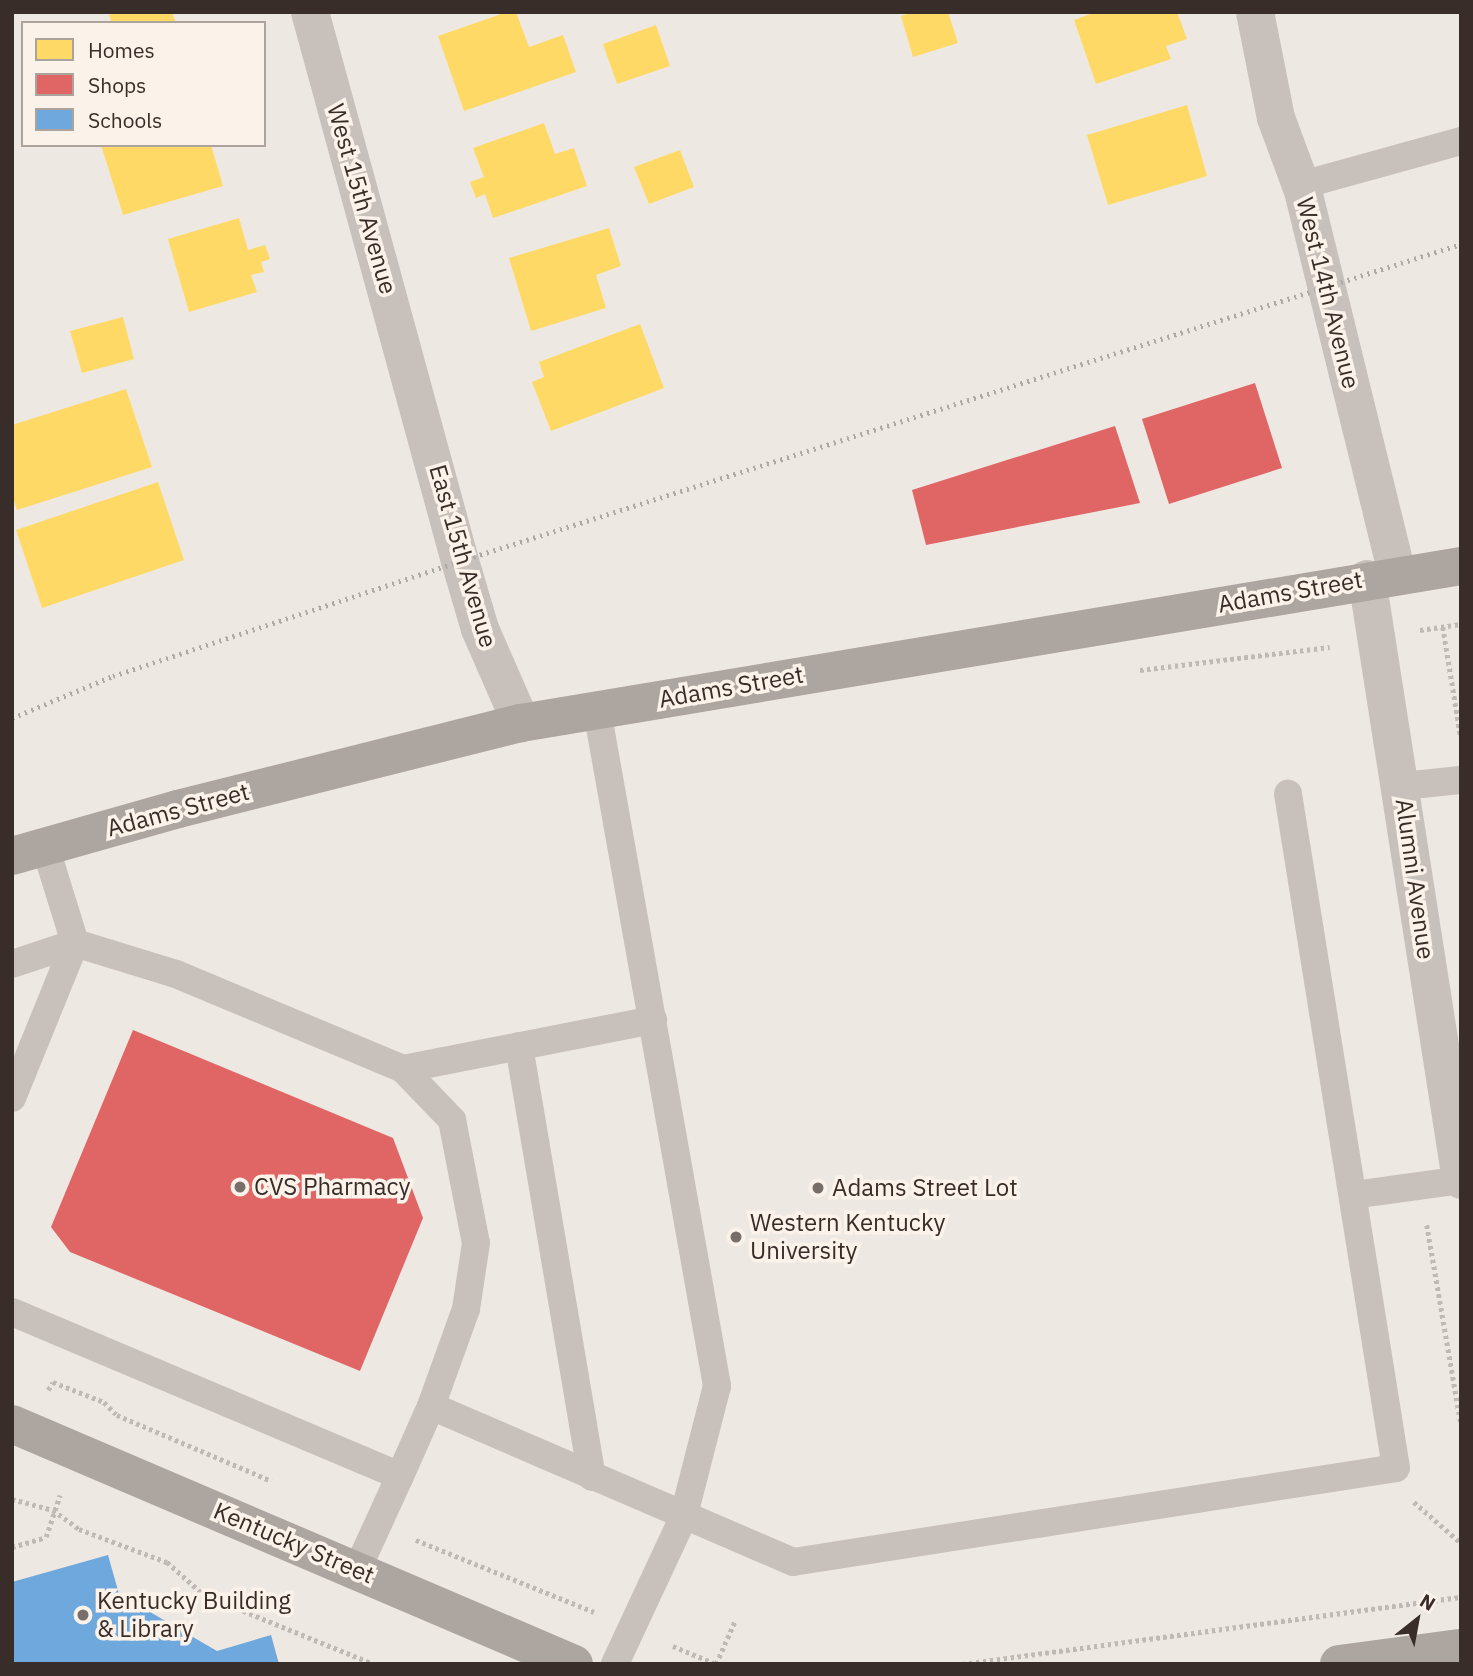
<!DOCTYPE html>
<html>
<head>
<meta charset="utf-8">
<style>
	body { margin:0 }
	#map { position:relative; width:1473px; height:1676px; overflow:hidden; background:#eee8e3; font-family:"IBM Plex Sans",sans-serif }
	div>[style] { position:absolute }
	.homes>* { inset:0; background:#ffd966 }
	.shops>* { inset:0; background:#e06666 }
	.schools>* { inset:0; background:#6fa8dc }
	.path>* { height:4.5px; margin-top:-2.25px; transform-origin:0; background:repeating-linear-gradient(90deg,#c0b9b4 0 3.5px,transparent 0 7px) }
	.service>* { height:28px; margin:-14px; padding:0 14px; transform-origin:14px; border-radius:14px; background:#c8c0bb }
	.minor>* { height:38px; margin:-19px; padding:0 19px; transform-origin:19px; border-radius:19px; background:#c8c0bb }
	.primary>* { height:38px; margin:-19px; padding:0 19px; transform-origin:19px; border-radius:19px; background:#ada5a0 }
	.rail>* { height:5px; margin-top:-2.5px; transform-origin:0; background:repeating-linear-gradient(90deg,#afa9a6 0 2px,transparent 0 7px) }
	.dots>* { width:19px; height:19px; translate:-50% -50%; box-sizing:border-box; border:4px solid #fbf2ea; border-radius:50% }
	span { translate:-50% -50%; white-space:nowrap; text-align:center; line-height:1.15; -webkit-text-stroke:7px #fbf2ea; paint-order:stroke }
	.street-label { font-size:24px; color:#392d29 }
	.poi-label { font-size:24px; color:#392d29 }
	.left { translate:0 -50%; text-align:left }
	.frame { position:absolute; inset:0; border:14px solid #392d29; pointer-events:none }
	.legend { position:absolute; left:21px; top:21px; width:245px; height:126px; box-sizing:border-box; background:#fbf2ea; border:2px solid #ada39d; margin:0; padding:9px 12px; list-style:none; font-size:21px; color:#392d29 }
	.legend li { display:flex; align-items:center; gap:14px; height:35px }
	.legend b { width:35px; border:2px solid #ada39d }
	.north { position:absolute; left:1382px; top:1585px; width:70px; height:70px; -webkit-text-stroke:5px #fbf2ea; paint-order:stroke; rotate:31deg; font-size:19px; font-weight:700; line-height:28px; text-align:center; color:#392d29 }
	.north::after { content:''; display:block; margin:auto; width:24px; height:32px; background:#392d29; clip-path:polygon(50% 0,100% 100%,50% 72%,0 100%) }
</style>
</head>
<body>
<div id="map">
	<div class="homes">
		<i style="clip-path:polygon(118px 12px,172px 12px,176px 23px,112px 23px,109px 15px)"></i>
		<i style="clip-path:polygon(507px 12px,516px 12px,529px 47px,563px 35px,576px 72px,464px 111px,438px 36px)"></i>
		<i style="clip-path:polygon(913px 12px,948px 12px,958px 43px,913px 57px,901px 16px)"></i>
		<i style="clip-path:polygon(1096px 12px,1177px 12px,1187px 39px,1166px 46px,1171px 59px,1096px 84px,1074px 20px)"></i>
		<i style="clip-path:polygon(656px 25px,670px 66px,617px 84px,603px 44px)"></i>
		<i style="clip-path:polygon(1187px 105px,1207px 176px,1108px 205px,1087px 135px)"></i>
		<i style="clip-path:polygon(544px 123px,555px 154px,574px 148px,587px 186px,493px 218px,485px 194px,476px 198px,470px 182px,484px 177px,473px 148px)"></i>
		<i style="clip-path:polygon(101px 145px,211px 145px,223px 186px,123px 215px)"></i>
		<i style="clip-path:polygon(680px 150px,694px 187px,649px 204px,634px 167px)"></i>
		<i style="clip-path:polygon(239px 218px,248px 250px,265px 245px,270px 259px,261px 262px,264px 272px,251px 275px,257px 292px,189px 312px,168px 239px)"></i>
		<i style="clip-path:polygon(609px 228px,621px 266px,596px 275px,606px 308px,531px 331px,509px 258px)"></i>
		<i style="clip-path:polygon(123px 317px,134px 359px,82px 373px,70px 331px)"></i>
		<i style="clip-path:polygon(640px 324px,664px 388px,551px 431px,532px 382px,544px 377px,539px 362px)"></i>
		<i style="clip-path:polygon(126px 389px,152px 467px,17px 510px,12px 494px,12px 425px)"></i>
		<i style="clip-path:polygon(158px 482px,184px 560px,42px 608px,16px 530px)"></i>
	</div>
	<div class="shops">
		<i style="clip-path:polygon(1255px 383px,1282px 468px,1169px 504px,1142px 419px)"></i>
		<i style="clip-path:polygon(1115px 426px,1140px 503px,926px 545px,912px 490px)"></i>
		<i style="clip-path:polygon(133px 1030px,393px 1138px,423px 1218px,360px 1371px,70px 1252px,51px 1227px)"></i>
	</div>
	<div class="schools">
		<i style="clip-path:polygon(108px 1555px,119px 1594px,217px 1651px,271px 1635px,279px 1664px,12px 1664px,12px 1582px)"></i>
	</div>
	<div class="path">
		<i style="left:1443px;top:627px;width:112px;rotate:80.8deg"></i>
		<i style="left:1420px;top:630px;width:41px;rotate:-8.3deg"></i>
		<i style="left:1140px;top:670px;width:191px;rotate:-6.9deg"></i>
		<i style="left:1427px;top:1225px;width:202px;rotate:80.3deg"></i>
		<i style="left:48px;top:1390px;width:9px;rotate:-58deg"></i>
		<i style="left:53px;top:1382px;width:55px;rotate:21.4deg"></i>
		<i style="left:104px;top:1402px;width:18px;rotate:45deg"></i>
		<i style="left:117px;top:1415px;width:168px;rotate:23.1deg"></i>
		<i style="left:12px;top:1499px;width:42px;rotate:15deg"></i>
		<i style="left:53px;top:1510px;width:32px;rotate:36deg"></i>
		<i style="left:79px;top:1529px;width:94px;rotate:20.6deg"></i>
		<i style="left:167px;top:1562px;width:50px;rotate:41.7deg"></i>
		<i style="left:204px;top:1595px;width:183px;rotate:22.1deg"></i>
		<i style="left:1414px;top:1502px;width:62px;rotate:41.1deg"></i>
		<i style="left:416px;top:1540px;width:192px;rotate:22deg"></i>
		<i style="left:12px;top:1547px;width:35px;rotate:-16deg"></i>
		<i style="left:46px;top:1537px;width:44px;rotate:-71.6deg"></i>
		<i style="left:673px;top:1646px;width:47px;rotate:22.7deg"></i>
		<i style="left:716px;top:1664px;width:47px;rotate:-66.2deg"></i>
		<i style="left:962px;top:1664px;width:503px;rotate:-7.65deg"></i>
	</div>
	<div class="service">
		<i style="left:1302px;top:185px;width:165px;rotate:-15.5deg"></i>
		<i style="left:597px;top:710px;width:687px;rotate:79.93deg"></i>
		<i style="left:717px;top:1386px;width:136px;rotate:104.4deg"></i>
		<i style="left:683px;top:1518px;width:161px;rotate:115deg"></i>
		<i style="left:1402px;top:786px;width:59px;rotate:-5.8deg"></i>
		<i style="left:45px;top:846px;width:102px;rotate:72.8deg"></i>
		<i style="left:75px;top:943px;width:106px;rotate:17.1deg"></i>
		<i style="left:176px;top:974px;width:246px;rotate:22.7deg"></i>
		<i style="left:403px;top:1069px;width:71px;rotate:46.1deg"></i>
		<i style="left:452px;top:1120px;width:125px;rotate:79deg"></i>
		<i style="left:476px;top:1243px;width:67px;rotate:98.6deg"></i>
		<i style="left:466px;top:1309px;width:103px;rotate:109.8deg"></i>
		<i style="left:431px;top:1406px;width:394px;rotate:23.3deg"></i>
		<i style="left:793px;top:1562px;width:610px;rotate:-8.86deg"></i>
		<i style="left:1396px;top:1468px;width:683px;rotate:-99.1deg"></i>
		<i style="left:12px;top:964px;width:66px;rotate:-18.4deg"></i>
		<i style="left:519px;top:1046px;width:437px;rotate:80.4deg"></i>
		<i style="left:403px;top:1069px;width:255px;rotate:-11.1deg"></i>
		<i style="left:12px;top:1098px;width:167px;rotate:-67.9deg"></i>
		<i style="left:1353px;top:1195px;width:109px;rotate:-7.9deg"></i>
		<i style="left:12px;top:1312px;width:421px;rotate:22.9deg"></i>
		<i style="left:400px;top:1476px;width:103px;rotate:114.6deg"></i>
		<i style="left:400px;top:1476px;width:77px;rotate:-66.1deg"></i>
	</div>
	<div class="minor">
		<i style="left:310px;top:12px;width:569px;rotate:74.72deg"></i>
		<i style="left:460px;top:561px;width:71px;rotate:73.6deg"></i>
		<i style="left:480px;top:629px;width:103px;rotate:66.4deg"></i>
		<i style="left:1255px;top:12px;width:108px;rotate:78.8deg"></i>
		<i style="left:1276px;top:118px;width:78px;rotate:69.7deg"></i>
		<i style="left:1303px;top:191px;width:395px;rotate:76.2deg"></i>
		<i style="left:1367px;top:579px;width:608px;rotate:81.11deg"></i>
	</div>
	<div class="primary">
		<i style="left:12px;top:856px;width:173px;rotate:-15.8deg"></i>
		<i style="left:178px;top:809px;width:354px;rotate:-14.1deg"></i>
		<i style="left:521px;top:723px;width:953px;rotate:-9.48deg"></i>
		<i style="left:12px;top:1424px;width:611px;rotate:23.12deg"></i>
		<i style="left:1339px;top:1664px;width:123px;rotate:-7.5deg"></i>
	</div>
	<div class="rail">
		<i style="left:12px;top:718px;width:109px;rotate:-22.6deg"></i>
		<i style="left:113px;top:676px;width:366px;rotate:-18.3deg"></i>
		<i style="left:460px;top:561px;width:1050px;rotate:-17.57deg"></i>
	</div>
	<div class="dots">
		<i style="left:240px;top:1187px;background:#786e6a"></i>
		<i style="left:818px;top:1188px;background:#786e6a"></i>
		<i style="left:736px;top:1237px;background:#786e6a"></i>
		<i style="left:83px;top:1615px;background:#786e6a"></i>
	</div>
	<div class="street-label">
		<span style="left:362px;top:199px;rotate:74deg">West 15th Avenue</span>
		<span style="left:1328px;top:293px;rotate:76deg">West 14th Avenue</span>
		<span style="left:463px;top:556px;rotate:74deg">East 15th Avenue</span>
		<span style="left:1290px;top:592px;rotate:-10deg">Adams Street</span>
		<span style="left:731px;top:687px;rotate:-10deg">Adams Street</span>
		<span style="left:178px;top:810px;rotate:-15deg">Adams Street</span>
		<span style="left:1415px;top:879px;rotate:82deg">Alumni Avenue</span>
		<span style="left:294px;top:1543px;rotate:23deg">Kentucky Street</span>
	</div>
	<div class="poi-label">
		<span class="left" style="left:254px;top:1187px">CVS Pharmacy</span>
		<span class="left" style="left:832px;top:1188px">Adams Street Lot</span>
		<span class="left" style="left:750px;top:1237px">Western Kentucky<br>University</span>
		<span class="left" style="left:97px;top:1615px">Kentucky Building<br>&amp; Library</span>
	</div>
	<div class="frame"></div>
	<ul class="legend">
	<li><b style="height:19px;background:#ffd966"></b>Homes</li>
	<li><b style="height:19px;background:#e06666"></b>Shops</li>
	<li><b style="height:19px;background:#6fa8dc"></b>Schools</li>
	</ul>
	<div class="north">N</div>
</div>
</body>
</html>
